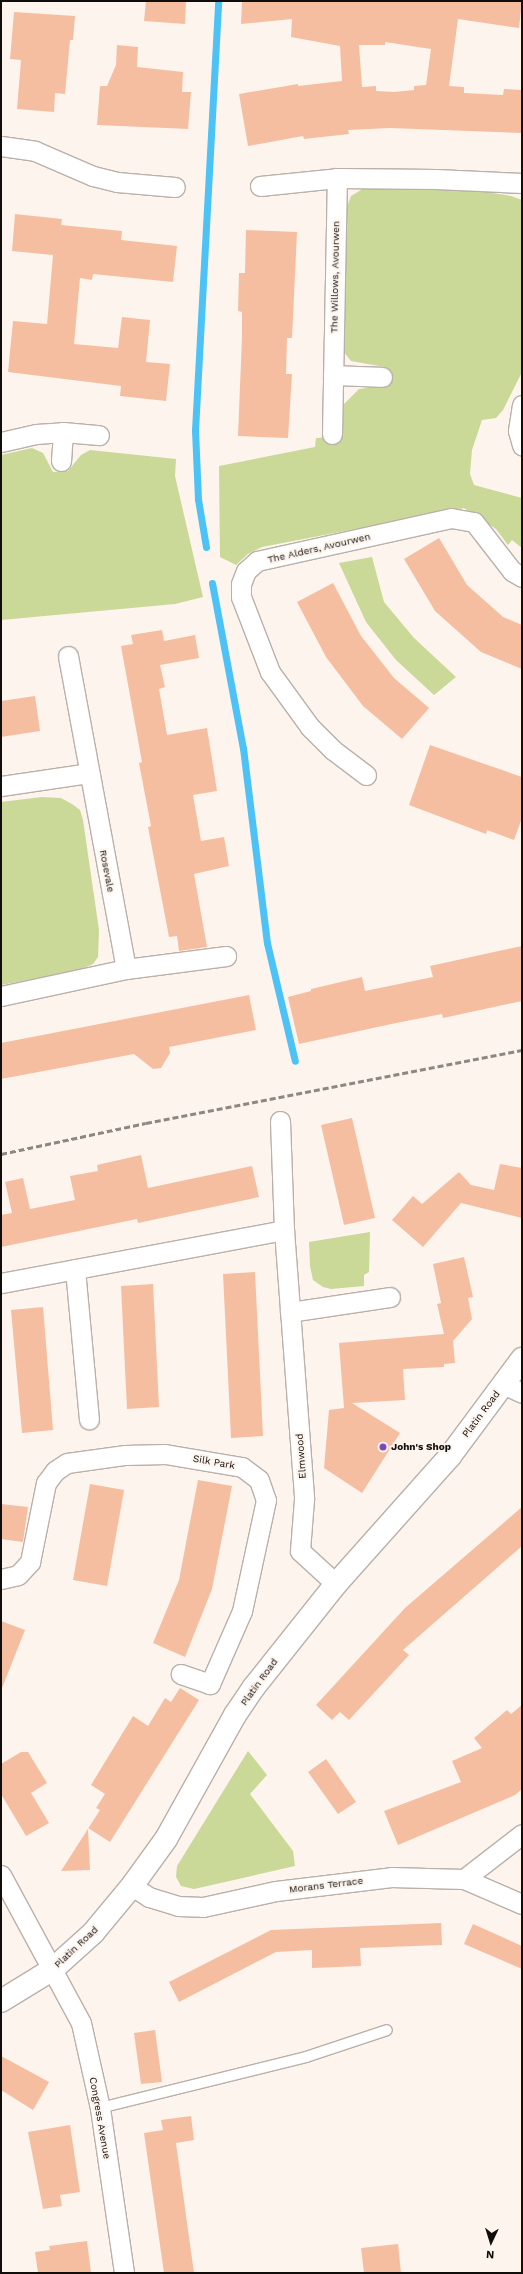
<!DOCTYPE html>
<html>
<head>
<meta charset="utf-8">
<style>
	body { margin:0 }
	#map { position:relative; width:523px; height:2274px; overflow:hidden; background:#fdf4ed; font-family:"Work Sans",sans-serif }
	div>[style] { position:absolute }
	.green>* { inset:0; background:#cad898 }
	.stream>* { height:7px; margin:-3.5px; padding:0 3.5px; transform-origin:3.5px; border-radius:3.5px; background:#4cc2f6 }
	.building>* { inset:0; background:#f6bea0 }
	.roads { filter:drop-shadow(1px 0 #bab0aa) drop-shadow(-1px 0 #bab0aa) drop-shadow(0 1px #bab0aa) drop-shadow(0 -1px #bab0aa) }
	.service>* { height:10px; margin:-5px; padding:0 5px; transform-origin:5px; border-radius:5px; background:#fff }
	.minor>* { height:19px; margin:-9.5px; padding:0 9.5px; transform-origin:9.5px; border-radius:9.5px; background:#fff }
	.secondary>* { height:22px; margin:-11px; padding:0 11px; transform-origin:11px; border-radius:11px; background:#fff }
	.rail>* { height:3px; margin-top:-1.5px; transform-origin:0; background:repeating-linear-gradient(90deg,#8d8782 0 6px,transparent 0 9px) }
	.dots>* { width:11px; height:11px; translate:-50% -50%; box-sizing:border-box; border:2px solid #fdf4ed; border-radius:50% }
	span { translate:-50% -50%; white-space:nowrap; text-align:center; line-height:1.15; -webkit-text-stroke:4px #fdf4ed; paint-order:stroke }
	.street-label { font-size:10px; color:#100d0a }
	.poi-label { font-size:10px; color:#100d0a; font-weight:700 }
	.left { translate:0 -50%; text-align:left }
	.frame { position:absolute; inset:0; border:2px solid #100d0a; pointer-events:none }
	.north { position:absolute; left:471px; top:2222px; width:40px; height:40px; -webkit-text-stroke:3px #fdf4ed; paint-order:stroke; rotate:184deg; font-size:11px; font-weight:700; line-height:16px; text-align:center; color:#100d0a }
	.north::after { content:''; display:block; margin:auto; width:14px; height:18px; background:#100d0a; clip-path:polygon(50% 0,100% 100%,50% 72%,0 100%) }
</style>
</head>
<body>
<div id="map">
	<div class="green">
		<i style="clip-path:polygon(366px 187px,474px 190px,511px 196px,522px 200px,522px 372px,503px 410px,496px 418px,482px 420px,472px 450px,470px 474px,474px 485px,522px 498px,522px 548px,512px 540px,508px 545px,496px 529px,464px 508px,262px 547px,248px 554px,236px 565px,220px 557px,219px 466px,315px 447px,316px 438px,342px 437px,344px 404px,359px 389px,384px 386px,385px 367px,351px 361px,343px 351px,345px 212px,351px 196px)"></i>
		<i style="clip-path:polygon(32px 448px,43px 453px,53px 472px,68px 471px,81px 455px,90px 450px,176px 459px,175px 476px,203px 597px,175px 604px,1px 620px,1px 455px)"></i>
		<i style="clip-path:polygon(372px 557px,384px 602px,414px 638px,456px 677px,434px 695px,396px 660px,366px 622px,339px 563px)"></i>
		<i style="clip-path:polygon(42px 797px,61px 798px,72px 804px,80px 810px,83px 820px,99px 930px,98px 957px,93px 964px,77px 971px,1px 985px,1px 802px)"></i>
		<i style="clip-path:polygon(370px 1232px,369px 1272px,364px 1275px,364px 1286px,331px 1289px,323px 1287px,313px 1280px,310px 1266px,309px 1242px)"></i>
		<i style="clip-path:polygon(248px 1751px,267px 1775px,250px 1794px,293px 1851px,295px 1866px,194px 1889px,181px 1886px,176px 1877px,177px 1866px)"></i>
	</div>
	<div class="stream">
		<i style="left:206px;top:547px;width:49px;rotate:-99.5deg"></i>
		<i style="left:198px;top:499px;width:69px;rotate:-92.5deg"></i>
		<i style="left:195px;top:430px;width:430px;rotate:-86.9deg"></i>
		<i style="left:212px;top:583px;width:168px;rotate:79.4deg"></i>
		<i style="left:243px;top:748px;width:196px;rotate:83deg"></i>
		<i style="left:267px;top:943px;width:121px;rotate:76.7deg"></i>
	</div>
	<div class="building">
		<i style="clip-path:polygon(146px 1px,186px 1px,185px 24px,144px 21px)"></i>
		<i style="clip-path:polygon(evenodd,242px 1px,522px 1px,519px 28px,458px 19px,449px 86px,464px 87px,464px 93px,503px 95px,504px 89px,522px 90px,521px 133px,390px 128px,348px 130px,349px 134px,304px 139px,303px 136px,248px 146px,239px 94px,298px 84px,298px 86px,342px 81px,340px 46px,291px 37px,292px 19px,241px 24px,242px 1px,385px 42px,431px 49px,426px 85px,414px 86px,414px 90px,394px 92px,376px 91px,376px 86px,362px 87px,359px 45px,385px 45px,385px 42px)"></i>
		<i style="clip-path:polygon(14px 12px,75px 16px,73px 40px,70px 40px,65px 94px,55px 93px,54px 112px,17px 109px,21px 60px,10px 59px)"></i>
		<i style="clip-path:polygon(117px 45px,138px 47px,137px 67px,183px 72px,182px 92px,191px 92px,188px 129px,97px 125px,100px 86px,107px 86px,116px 65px)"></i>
		<i style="clip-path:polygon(15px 214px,62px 219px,61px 225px,122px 231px,121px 240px,177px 246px,173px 282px,93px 274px,92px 280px,80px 278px,74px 344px,118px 348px,122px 317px,150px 320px,146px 362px,170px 364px,166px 401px,120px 396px,121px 386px,8px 372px,13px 321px,47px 324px,53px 255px,12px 251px)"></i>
		<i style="clip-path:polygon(246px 230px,297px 232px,292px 338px,287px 338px,286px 374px,292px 374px,288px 438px,238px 436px,242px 337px,242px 312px,238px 311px,239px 273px,245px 273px)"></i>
		<i style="clip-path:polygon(439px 538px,467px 585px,503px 617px,522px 625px,522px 669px,481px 652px,435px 611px,404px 559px)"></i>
		<i style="clip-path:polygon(333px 583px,361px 636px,394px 678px,429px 708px,402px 739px,363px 706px,326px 657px,297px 602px)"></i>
		<i style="clip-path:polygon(162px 630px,164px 641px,195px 635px,199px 658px,160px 665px,165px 687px,159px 689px,167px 735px,207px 728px,217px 791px,193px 795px,201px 841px,224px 837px,229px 866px,194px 874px,207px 947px,179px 951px,177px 936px,169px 937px,148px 827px,151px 826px,139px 763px,142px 762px,121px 646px,133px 644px,131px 635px)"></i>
		<i style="clip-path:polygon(35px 696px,40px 731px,1px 737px,1px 701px)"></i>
		<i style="clip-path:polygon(430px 745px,522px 777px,522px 818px,514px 840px,487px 830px,486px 834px,409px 805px)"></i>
		<i style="clip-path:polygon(522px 946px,522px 1001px,443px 1018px,442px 1014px,396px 1023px,299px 1044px,288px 997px,311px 991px,311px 989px,362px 977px,365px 991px,433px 977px,430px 966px)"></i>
		<i style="clip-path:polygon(249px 995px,256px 1030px,169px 1047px,170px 1053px,161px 1068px,153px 1069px,134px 1054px,1px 1079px,1px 1043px)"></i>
		<i style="clip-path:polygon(352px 1118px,375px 1218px,344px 1225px,321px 1125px)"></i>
		<i style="clip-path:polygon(141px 1155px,148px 1188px,252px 1166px,259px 1197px,138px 1223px,137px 1219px,1px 1247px,1px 1215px,12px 1213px,5px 1182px,23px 1178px,30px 1209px,75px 1200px,70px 1176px,98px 1171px,97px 1165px)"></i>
		<i style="clip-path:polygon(500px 1164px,522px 1168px,522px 1218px,461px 1203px,423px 1247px,392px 1220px,413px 1196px,422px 1204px,459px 1172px,471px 1185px,494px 1190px)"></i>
		<i style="clip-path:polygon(464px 1257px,473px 1297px,468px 1298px,472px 1319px,453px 1341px,455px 1363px,444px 1364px,444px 1367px,403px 1369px,405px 1400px,352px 1403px,400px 1433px,362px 1493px,324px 1468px,329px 1410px,344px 1408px,339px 1343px,444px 1334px,437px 1304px,441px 1303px,433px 1264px)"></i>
		<i style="clip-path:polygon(255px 1272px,263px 1436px,231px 1438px,223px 1274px)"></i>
		<i style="clip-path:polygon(153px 1284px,159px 1407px,127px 1409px,121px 1286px)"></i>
		<i style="clip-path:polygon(43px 1307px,53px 1430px,22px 1433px,11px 1310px)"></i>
		<i style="clip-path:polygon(198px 1480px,232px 1486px,212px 1589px,185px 1657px,153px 1643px,179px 1580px)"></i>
		<i style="clip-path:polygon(90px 1484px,124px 1490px,107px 1586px,73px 1580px)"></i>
		<i style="clip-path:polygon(1px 1504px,28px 1507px,23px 1542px,1px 1539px)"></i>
		<i style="clip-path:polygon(522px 1507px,522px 1546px,403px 1650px,409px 1655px,349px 1720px,340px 1712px,332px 1720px,316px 1705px,405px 1608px)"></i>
		<i style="clip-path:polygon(1px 1621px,25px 1630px,2px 1688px,1px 1688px)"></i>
		<i style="clip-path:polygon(180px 1688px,199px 1700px,110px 1842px,88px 1828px,90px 1870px,61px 1871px,100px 1810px,96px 1808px,105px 1794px,91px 1785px,133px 1716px,148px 1726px,165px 1698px,171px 1702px)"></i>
		<i style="clip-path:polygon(522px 1705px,522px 1789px,515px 1795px,398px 1845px,384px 1811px,461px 1782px,452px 1761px,482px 1748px,474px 1738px,507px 1710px,511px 1714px)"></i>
		<i style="clip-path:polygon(21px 1752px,28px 1752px,47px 1783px,31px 1793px,49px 1823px,26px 1836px,1px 1794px,1px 1764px)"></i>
		<i style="clip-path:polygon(326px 1759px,356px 1802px,338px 1814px,308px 1772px)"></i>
		<i style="clip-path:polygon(441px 1923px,442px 1945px,360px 1948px,361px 1966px,312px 1968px,312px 1950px,276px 1952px,179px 2002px,169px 1982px,271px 1930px)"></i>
		<i style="clip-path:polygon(473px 1924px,522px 1946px,522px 1969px,464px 1944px)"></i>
		<i style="clip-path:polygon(155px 2030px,162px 2082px,141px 2084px,134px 2033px)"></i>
		<i style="clip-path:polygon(1px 2056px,49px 2082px,33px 2110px,1px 2090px)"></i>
		<i style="clip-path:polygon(191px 2116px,194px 2140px,176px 2143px,194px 2273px,164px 2273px,144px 2133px,163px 2130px,161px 2120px)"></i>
		<i style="clip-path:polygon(70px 2125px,80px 2192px,60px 2195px,62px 2206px,43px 2209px,28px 2132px)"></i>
		<i style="clip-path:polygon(87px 2241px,91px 2273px,38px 2273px,35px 2252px,50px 2250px,49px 2246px)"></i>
		<i style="clip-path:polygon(398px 2244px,401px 2273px,364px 2273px,361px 2248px)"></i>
	</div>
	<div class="roads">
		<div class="service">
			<i style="left:100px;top:2108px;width:212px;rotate:-13.9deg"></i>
			<i style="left:306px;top:2057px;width:85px;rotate:-18.4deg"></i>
		</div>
		<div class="minor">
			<i style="left:1px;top:146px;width:34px;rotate:8deg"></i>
			<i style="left:35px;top:151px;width:63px;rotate:23.3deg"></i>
			<i style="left:93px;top:176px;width:25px;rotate:14deg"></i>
			<i style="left:117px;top:182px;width:58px;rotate:4.9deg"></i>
			<i style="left:260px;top:186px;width:77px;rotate:-5.9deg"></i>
			<i style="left:337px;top:178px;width:99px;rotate:0.6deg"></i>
			<i style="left:436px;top:179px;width:86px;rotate:2.7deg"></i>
			<i style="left:333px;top:375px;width:49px;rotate:2.3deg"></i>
			<i style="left:522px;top:405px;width:26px;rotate:99deg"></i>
			<i style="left:518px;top:431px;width:15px;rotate:74deg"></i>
			<i style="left:332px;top:434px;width:256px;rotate:-88.9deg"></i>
			<i style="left:1px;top:442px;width:36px;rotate:-13deg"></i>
			<i style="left:36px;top:434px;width:27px;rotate:-4deg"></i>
			<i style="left:63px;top:432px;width:36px;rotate:5deg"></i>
			<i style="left:61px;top:461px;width:29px;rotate:-86deg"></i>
			<i style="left:68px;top:656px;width:318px;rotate:79.5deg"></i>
			<i style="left:366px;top:775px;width:41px;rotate:-142.9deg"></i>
			<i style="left:333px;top:750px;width:33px;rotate:-135deg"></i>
			<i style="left:310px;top:727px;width:68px;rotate:-126deg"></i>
			<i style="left:270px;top:672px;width:80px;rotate:-111.1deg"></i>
			<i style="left:241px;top:597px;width:13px;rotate:-90deg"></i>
			<i style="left:241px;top:584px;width:14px;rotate:-69deg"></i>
			<i style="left:246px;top:571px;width:15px;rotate:-42deg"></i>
			<i style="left:257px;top:561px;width:199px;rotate:-12.5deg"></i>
			<i style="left:451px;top:518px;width:23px;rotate:10deg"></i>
			<i style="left:474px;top:522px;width:62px;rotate:52.2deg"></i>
			<i style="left:512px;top:571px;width:12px;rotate:31deg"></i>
			<i style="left:1px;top:786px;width:89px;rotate:-8.4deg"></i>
			<i style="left:1px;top:996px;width:128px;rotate:-12.2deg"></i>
			<i style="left:126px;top:969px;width:101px;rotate:-7.4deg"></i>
			<i style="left:280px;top:1121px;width:109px;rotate:87.9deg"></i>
			<i style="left:284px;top:1230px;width:270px;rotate:85.7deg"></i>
			<i style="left:304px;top:1499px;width:52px;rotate:94.4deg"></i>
			<i style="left:300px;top:1551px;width:49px;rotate:42.5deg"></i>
			<i style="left:75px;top:1269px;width:151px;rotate:84.7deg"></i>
			<i style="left:1px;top:1283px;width:288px;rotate:-10.6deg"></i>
			<i style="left:290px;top:1312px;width:101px;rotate:-8.5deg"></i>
			<i style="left:503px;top:1384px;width:21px;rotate:25deg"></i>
			<i style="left:1px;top:1579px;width:17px;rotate:-13deg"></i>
			<i style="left:18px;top:1575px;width:18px;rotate:-47deg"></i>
			<i style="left:30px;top:1562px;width:81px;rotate:-78.6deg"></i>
			<i style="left:46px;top:1483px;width:15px;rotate:-53deg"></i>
			<i style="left:55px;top:1471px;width:14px;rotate:-34deg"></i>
			<i style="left:67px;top:1463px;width:59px;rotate:-7.9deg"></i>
			<i style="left:125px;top:1455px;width:40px;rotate:-1.4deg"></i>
			<i style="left:165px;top:1454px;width:78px;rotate:9.6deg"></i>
			<i style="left:242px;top:1467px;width:21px;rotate:37deg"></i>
			<i style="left:259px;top:1480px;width:21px;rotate:71deg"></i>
			<i style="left:266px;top:1500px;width:114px;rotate:102.2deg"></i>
			<i style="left:242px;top:1611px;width:80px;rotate:113.7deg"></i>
			<i style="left:210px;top:1684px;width:31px;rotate:-161deg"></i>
			<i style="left:1px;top:1875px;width:168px;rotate:61.6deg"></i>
			<i style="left:81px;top:2023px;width:87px;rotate:77.4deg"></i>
			<i style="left:100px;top:2108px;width:167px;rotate:81.7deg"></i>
			<i style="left:464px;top:1879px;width:73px;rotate:-37.8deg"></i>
			<i style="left:132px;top:1886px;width:20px;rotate:33deg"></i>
			<i style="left:149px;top:1897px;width:30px;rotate:17deg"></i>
			<i style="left:178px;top:1906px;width:25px;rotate:2deg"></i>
			<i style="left:203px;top:1907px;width:75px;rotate:-12.4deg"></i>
			<i style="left:276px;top:1891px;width:116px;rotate:-6.9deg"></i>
			<i style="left:391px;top:1877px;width:73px;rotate:1.6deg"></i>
			<i style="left:464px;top:1879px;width:63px;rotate:23.3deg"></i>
		</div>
		<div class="secondary">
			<i style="left:1px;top:2001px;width:61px;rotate:-31.6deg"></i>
			<i style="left:53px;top:1969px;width:54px;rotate:-42deg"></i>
			<i style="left:93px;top:1933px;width:61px;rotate:-50.3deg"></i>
			<i style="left:132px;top:1886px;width:58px;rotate:-54.1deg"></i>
			<i style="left:166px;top:1839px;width:142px;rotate:-60.9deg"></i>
			<i style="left:235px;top:1715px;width:34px;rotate:-56deg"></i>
			<i style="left:254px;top:1687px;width:132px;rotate:-51.5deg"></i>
			<i style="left:336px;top:1584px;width:171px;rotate:-48.3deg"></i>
			<i style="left:450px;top:1456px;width:121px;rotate:-53.4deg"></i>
		</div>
	</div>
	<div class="rail">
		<i style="left:1px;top:1154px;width:148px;rotate:-12.1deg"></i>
		<i style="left:146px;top:1123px;width:383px;rotate:-11deg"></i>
	</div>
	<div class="dots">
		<i style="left:383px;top:1447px;background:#7f45bb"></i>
	</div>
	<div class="street-label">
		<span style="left:335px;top:277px;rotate:-89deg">The Willows, Avourwen</span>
		<span style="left:319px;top:548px;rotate:-13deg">The Alders, Avourwen</span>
		<span style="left:107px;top:871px;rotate:79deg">Rosevale</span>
		<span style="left:481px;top:1414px;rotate:-53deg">Platin Road</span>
		<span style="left:301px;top:1456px;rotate:-94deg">Elmwood</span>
		<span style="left:214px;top:1462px;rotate:10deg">Silk Park</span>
		<span style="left:259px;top:1682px;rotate:-54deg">Platin Road</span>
		<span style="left:326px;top:1885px;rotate:-7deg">Morans Terrace</span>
		<span style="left:76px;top:1947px;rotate:-43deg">Platin Road</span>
		<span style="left:100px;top:2118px;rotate:80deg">Congress Avenue</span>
	</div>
	<div class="poi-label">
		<span class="left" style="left:391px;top:1447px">John's Shop</span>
	</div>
	<div class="frame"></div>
	<div class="north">N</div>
</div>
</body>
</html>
